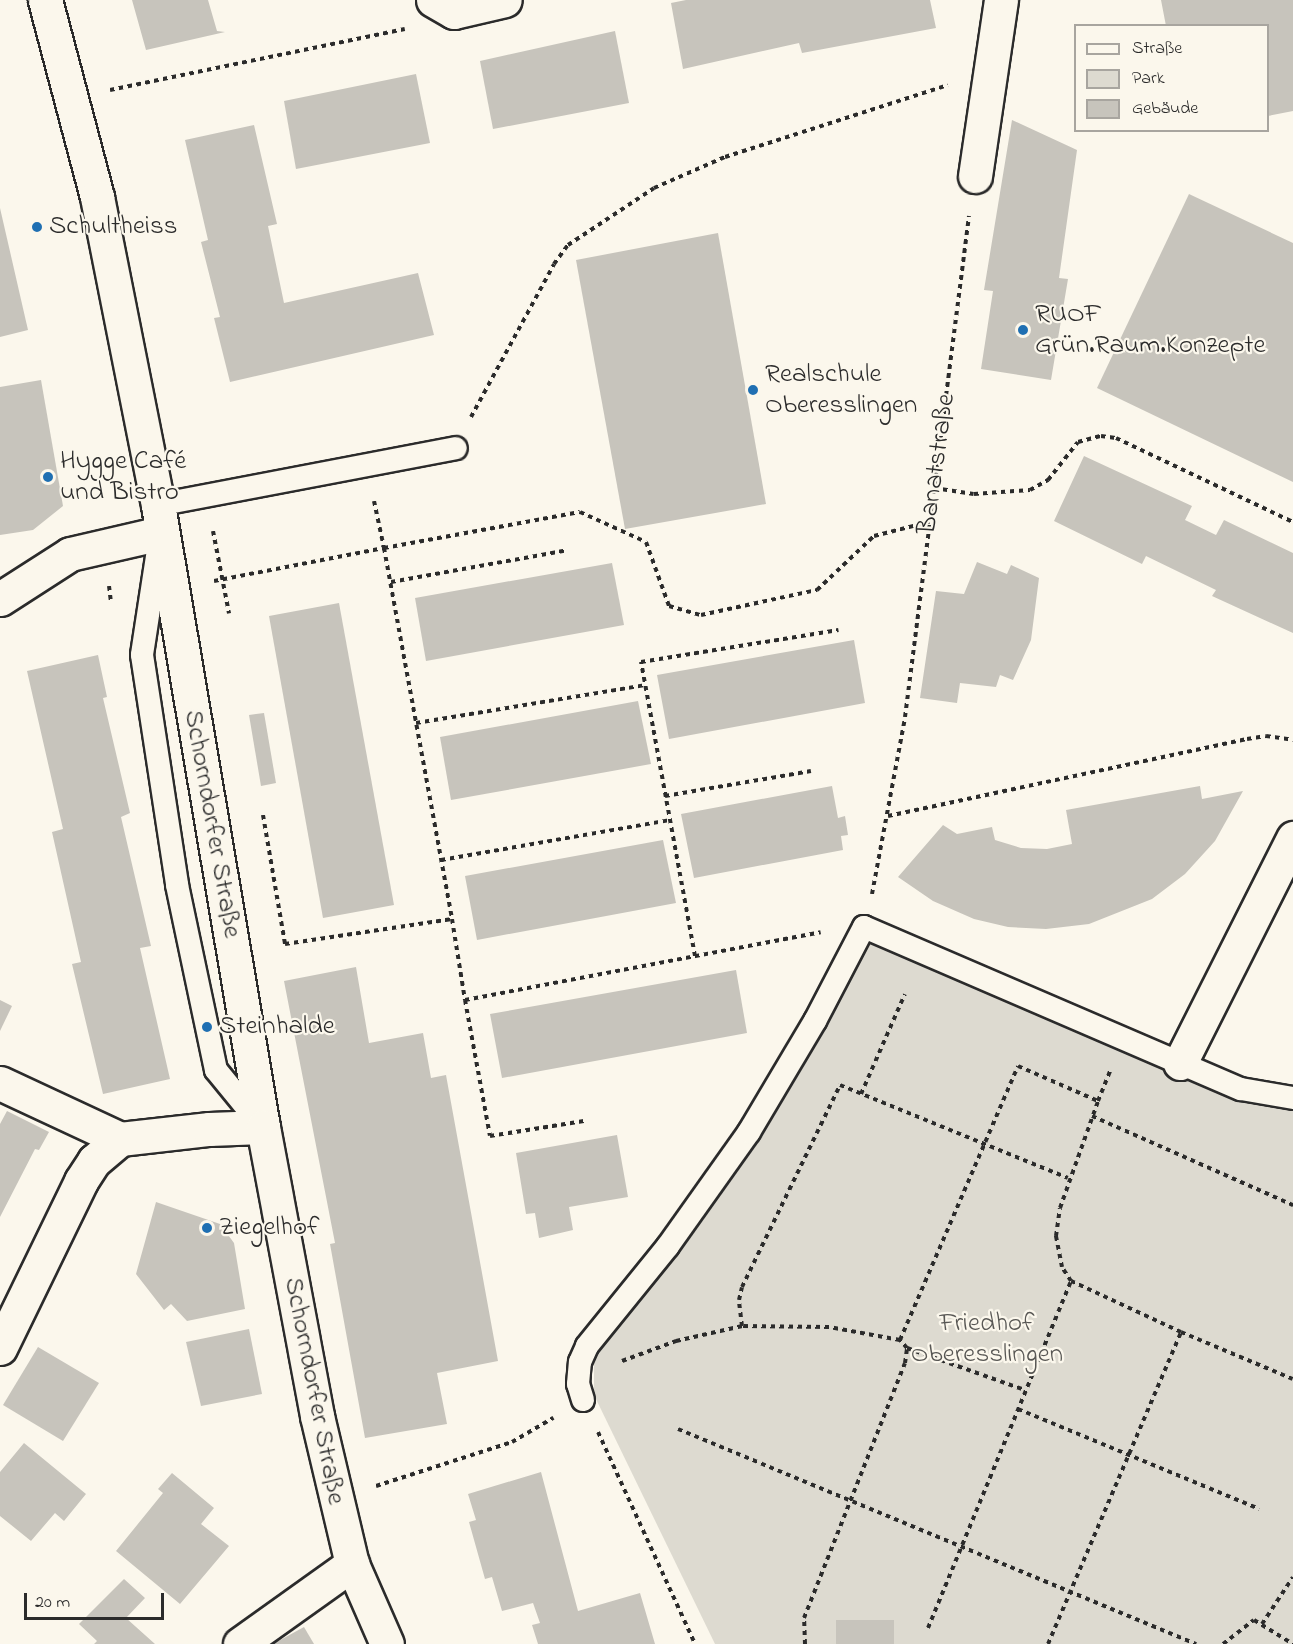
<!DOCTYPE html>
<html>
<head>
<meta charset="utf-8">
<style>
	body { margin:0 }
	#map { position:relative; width:1293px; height:1644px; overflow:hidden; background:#fbf7ec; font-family:"Indie Flower",sans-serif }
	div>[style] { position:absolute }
	.green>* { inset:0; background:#dddad0 }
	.building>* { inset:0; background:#c7c4bc }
	.path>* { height:4px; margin-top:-2px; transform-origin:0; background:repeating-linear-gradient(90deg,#2b2b2b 0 4.5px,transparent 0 9px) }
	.roads { filter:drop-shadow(2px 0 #2b2b2b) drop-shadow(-2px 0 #2b2b2b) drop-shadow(0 2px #2b2b2b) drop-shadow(0 -2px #2b2b2b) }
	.service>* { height:22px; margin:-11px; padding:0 11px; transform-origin:11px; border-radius:11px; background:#fbf7ec }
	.minor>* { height:33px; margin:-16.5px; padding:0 16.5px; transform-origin:16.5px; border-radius:16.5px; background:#fbf7ec }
	.secondary>* { height:33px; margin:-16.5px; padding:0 16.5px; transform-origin:16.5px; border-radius:16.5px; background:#fbf7ec }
	.dots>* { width:16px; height:16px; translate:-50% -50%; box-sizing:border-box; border:3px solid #fbf7ec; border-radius:50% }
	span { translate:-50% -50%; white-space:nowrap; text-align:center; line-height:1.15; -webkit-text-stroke:4.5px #fbf7ec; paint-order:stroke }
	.poi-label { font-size:27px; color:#2b2b2b }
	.left { translate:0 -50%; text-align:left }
	.street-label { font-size:27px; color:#2b2b2b }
	.park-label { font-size:27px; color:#585754 }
	.legend { position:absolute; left:1074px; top:24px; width:195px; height:108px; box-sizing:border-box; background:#fbf7ec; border:2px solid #a8a59f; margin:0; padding:8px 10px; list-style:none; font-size:18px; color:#2b2b2b }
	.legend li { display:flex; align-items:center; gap:12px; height:30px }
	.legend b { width:30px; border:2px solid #a8a59f }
	.scale { position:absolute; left:24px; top:1593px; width:140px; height:27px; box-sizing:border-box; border:3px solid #2b2b2b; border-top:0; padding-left:8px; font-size:18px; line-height:21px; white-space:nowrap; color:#2b2b2b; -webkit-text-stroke:4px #fbf7ec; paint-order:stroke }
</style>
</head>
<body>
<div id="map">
	<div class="green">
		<i style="clip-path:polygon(867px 935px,1293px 1105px,1293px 1644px,715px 1644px,594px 1395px,594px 1353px)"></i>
	</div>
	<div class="building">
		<i style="clip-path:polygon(132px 0,208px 0,217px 31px,225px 32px,146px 50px)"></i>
		<i style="clip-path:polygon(686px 0,930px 0,936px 28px,802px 53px,799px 43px,683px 69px,671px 3px)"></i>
		<i style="clip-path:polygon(1161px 0,1293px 0,1293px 111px,1268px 116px,1268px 26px,1166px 26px)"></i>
		<i style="clip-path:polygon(615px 31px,629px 103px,493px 129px,480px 61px)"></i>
		<i style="clip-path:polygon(416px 74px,430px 143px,296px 169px,284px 101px)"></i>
		<i style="clip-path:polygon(1012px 120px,1077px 150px,1059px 278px,1068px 279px,1051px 380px,981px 369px,993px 291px,984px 290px)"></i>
		<i style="clip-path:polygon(254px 125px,277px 224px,268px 226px,284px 303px,418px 273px,434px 335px,230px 382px,214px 318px,220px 317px,201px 242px,208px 240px,185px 140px)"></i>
		<i style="clip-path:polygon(1189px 194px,1293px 243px,1293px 482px,1097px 388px)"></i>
		<i style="clip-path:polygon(0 208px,28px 330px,0 337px)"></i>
		<i style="clip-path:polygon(718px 233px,766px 504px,625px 529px,576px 260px)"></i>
		<i style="clip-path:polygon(41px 380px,63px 506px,33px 530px,0 535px,0 387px)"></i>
		<i style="clip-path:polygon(1084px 456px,1192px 506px,1185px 520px,1216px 535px,1224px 520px,1293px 553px,1293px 633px,1212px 596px,1216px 590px,1146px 556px,1142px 564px,1054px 521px)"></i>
		<i style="clip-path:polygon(977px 562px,1007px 574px,1011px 565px,1039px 578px,1031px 640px,1013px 680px,1000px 675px,996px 687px,960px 683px,957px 703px,920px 698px,936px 591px,964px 594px)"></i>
		<i style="clip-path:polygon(612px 563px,624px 625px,426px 661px,415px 598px)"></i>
		<i style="clip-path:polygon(339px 603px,394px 905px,323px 918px,269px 616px)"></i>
		<i style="clip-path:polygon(854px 640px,865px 703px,669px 739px,657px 675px)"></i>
		<i style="clip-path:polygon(98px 655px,107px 697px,103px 698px,130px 813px,121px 817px,151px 946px,140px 948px,170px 1079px,103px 1094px,72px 964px,81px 962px,52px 832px,63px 829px,27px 671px)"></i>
		<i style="clip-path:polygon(638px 701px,651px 764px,451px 800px,440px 737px)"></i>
		<i style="clip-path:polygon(264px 713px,276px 783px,261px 786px,249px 715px)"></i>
		<i style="clip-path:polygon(832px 786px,838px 818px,845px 816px,848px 835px,841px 836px,843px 850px,694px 878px,681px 814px)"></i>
		<i style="clip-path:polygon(1200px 786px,1202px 799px,1243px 791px,1215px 841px,1185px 874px,1152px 899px,1089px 924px,1046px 929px,1008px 927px,974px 919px,933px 901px,898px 877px,943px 825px,957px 834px,992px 827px,995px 840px,1021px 848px,1047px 849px,1072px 844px,1066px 810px)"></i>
		<i style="clip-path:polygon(663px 840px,676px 903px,477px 940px,465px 876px)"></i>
		<i style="clip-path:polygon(356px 967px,369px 1043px,423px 1033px,431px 1078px,446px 1075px,498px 1361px,437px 1373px,447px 1424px,365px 1438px,330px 1244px,335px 1243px,284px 981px)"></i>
		<i style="clip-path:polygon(736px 970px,747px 1033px,502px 1078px,490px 1014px)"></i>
		<i style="clip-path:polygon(0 1000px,12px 1006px,0 1031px)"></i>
		<i style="clip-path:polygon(7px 1111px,49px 1132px,39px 1150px,35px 1149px,0 1217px,0 1124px)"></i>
		<i style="clip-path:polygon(617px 1135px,628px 1197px,569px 1207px,573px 1230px,539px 1238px,535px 1213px,526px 1214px,516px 1153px)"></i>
		<i style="clip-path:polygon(156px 1202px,220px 1224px,234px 1243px,245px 1309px,187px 1321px,171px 1304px,164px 1310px,136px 1274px)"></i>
		<i style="clip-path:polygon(249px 1329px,262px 1394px,201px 1406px,186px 1342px)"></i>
		<i style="clip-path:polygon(38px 1347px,99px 1383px,63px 1441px,3px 1405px)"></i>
		<i style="clip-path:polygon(24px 1443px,86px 1494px,64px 1521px,55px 1513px,31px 1541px,0 1516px,0 1472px)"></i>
		<i style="clip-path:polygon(541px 1472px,578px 1611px,640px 1593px,655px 1644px,538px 1644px,532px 1625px,540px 1623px,533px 1603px,502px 1611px,492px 1577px,485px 1579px,469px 1522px,476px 1520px,468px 1494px)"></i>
		<i style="clip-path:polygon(172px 1473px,214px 1508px,201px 1524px,229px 1546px,180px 1604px,116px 1551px,163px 1493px,158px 1489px)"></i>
		<i style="clip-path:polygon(124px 1579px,145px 1598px,126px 1618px,155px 1644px,94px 1644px,97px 1641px,79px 1624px)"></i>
		<i style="clip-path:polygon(836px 1620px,894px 1620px,894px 1644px,836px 1644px)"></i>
		<i style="clip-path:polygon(304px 1627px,314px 1644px,273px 1644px)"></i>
	</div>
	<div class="path">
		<i style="left:110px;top:90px;width:301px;rotate:-11.7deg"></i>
		<i style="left:471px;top:417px;width:174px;rotate:-61.5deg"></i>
		<i style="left:554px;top:264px;width:24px;rotate:-54deg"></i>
		<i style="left:568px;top:245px;width:103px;rotate:-33.5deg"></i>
		<i style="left:654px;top:188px;width:77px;rotate:-23.6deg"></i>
		<i style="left:725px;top:157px;width:234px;rotate:-17.9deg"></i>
		<i style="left:934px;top:488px;width:40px;rotate:8.5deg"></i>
		<i style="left:974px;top:494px;width:56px;rotate:-4.1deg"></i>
		<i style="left:1030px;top:490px;width:21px;rotate:-29deg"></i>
		<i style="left:1048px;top:480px;width:48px;rotate:-51.7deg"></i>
		<i style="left:1078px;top:442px;width:24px;rotate:-15deg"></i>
		<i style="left:1101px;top:436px;width:15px;rotate:8deg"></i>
		<i style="left:1116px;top:438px;width:196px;rotate:25.4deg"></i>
		<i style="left:374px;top:501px;width:48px;rotate:78deg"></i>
		<i style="left:384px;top:548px;width:199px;rotate:-10.4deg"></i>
		<i style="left:580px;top:512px;width:72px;rotate:24.4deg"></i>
		<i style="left:646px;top:542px;width:68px;rotate:70.2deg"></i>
		<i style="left:669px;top:606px;width:33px;rotate:16deg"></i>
		<i style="left:701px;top:615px;width:119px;rotate:-12.2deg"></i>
		<i style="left:817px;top:590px;width:79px;rotate:-43.5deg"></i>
		<i style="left:874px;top:536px;width:57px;rotate:-14.3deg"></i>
		<i style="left:213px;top:531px;width:84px;rotate:79deg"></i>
		<i style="left:214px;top:581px;width:173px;rotate:-11deg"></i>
		<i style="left:384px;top:548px;width:377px;rotate:79.6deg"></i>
		<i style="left:391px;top:582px;width:176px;rotate:-10.2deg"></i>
		<i style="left:109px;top:586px;width:16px;rotate:83deg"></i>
		<i style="left:416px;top:723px;width:232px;rotate:-9.4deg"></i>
		<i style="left:665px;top:796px;width:148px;rotate:-9.7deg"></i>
		<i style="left:263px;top:815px;width:131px;rotate:80.3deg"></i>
		<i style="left:285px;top:944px;width:169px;rotate:-8.5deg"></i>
		<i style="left:452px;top:919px;width:82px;rotate:80.9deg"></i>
		<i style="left:465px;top:1000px;width:362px;rotate:-10.8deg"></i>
		<i style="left:888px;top:816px;width:367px;rotate:-12.1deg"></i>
		<i style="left:1247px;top:739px;width:19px;rotate:-9deg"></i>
		<i style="left:1266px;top:736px;width:27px;rotate:8deg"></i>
		<i style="left:441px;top:860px;width:232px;rotate:-9.9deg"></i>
		<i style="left:872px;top:894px;width:180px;rotate:-79.4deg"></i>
		<i style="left:905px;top:717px;width:505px;rotate:-82.72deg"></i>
		<i style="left:695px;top:956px;width:299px;rotate:-100.4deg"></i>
		<i style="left:641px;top:662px;width:200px;rotate:-9.2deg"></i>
		<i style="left:465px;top:1000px;width:138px;rotate:79.6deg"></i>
		<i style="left:490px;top:1136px;width:95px;rotate:-9.1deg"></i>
		<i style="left:861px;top:1094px;width:109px;rotate:-66.3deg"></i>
		<i style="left:1092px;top:1116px;width:220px;rotate:23.9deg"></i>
		<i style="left:1181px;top:1332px;width:121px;rotate:22.8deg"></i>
		<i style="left:900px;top:1340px;width:72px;rotate:-169.6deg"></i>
		<i style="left:829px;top:1327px;width:87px;rotate:-179.3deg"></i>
		<i style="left:742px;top:1326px;width:26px;rotate:-97deg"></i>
		<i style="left:739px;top:1300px;width:13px;rotate:-77deg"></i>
		<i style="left:742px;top:1287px;width:225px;rotate:-64.1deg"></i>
		<i style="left:840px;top:1085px;width:246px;rotate:22.2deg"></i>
		<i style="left:907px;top:1348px;width:125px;rotate:19.6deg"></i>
		<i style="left:622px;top:1361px;width:58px;rotate:-20.3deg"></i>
		<i style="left:676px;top:1341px;width:68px;rotate:-12.8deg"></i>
		<i style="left:1018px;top:1409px;width:261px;rotate:22.5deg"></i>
		<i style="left:678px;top:1429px;width:561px;rotate:22.54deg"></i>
		<i style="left:598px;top:1432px;width:233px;rotate:65.4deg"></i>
		<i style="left:376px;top:1486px;width:143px;rotate:-17.9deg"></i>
		<i style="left:512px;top:1442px;width:48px;rotate:-30.3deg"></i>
		<i style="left:1262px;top:1624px;width:56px;rotate:-56.6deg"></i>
		<i style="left:928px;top:1628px;width:375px;rotate:-67.6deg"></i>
		<i style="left:1071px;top:1281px;width:17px;rotate:-123deg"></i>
		<i style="left:1062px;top:1267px;width:32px;rotate:-101deg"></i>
		<i style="left:1056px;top:1236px;width:28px;rotate:-82deg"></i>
		<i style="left:1060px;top:1208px;width:114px;rotate:-70.4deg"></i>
		<i style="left:805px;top:1644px;width:26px;rotate:-92deg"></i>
		<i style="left:804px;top:1618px;width:274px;rotate:-68.4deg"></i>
		<i style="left:905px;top:1363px;width:15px;rotate:-82deg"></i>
		<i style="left:907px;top:1348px;width:11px;rotate:-131deg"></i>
		<i style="left:900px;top:1340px;width:298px;rotate:-66.7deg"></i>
		<i style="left:1018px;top:1066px;width:87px;rotate:23.6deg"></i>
		<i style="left:1098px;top:1101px;width:32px;rotate:-68deg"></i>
		<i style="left:1048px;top:1644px;width:339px;rotate:-66.9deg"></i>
		<i style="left:1181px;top:1332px;width:121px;rotate:-155.1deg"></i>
		<i style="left:1223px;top:1644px;width:39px;rotate:-38deg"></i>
		<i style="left:1254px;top:1620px;width:46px;rotate:31.6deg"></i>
	</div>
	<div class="roads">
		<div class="service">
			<i style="left:158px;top:505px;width:303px;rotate:-10.8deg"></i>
			<i style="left:158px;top:550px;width:106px;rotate:98.7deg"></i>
			<i style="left:142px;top:655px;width:233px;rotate:81.3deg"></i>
			<i style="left:177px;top:885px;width:189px;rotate:78.1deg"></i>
			<i style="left:216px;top:1070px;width:71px;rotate:50.7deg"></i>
			<i style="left:583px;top:1400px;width:17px;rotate:-107deg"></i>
			<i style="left:578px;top:1384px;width:22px;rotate:-85deg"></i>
			<i style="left:580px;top:1362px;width:17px;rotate:-66deg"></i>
			<i style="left:587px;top:1346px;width:129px;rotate:-51deg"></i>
			<i style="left:668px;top:1246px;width:140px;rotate:-54.6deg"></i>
			<i style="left:749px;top:1132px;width:129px;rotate:-59.3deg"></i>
			<i style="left:815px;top:1021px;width:106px;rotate:-62.5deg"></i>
			<i style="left:864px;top:927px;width:410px;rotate:23.3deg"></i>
			<i style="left:1241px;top:1089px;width:53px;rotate:9.8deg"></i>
		</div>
		<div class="minor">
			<i style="left:433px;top:0;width:24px;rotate:30deg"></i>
			<i style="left:454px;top:12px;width:52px;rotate:-13.2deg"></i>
			<i style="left:975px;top:176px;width:178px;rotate:-81.6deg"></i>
			<i style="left:0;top:599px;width:83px;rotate:-32.7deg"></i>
			<i style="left:70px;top:554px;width:93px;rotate:-13deg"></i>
			<i style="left:1180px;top:1063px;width:252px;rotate:-63.3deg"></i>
			<i style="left:0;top:1083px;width:132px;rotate:25deg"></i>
			<i style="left:120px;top:1139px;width:90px;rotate:-6.4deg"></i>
			<i style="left:209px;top:1129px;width:54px;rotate:-2.1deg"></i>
			<i style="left:0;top:1348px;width:186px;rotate:-64.1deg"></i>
			<i style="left:81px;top:1181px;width:24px;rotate:-57deg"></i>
			<i style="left:94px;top:1161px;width:34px;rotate:-40deg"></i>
			<i style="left:240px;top:1644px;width:138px;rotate:-35.5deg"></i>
		</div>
		<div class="secondary">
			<i style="left:45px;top:0;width:204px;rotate:75.2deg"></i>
			<i style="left:97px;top:197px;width:314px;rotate:78.8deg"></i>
			<i style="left:158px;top:505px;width:631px;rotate:80.42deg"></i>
			<i style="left:263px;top:1127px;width:294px;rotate:79.4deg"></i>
			<i style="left:317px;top:1416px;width:152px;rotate:76.7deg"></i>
			<i style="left:352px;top:1564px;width:87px;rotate:66.4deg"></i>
		</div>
	</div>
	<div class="dots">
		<i style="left:37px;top:227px;background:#1f6fb2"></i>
		<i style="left:1023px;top:330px;background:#1f6fb2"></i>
		<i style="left:753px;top:390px;background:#1f6fb2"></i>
		<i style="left:48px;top:477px;background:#1f6fb2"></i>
		<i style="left:207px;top:1027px;background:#1f6fb2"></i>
		<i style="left:207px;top:1228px;background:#1f6fb2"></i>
	</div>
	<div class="poi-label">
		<span class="left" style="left:49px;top:227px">Schultheiss</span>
		<span class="left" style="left:1035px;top:330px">RUOF<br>Grün.Raum.Konzepte</span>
		<span class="left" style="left:765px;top:390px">Realschule<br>Oberesslingen</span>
		<span class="left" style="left:60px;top:477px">Hygge Café<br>und Bistro</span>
		<span class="left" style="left:219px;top:1027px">Steinhalde</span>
		<span class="left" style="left:219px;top:1228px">Ziegelhof</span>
	</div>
	<div class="street-label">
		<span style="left:937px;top:464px;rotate:-82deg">Banatstraße</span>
		<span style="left:212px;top:824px;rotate:80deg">Schorndorfer Straße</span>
		<span style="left:314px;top:1391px;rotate:79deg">Schorndorfer Straße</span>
	</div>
	<div class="park-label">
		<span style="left:987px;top:1339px">Friedhof<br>Oberesslingen</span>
	</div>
	<ul class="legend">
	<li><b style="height:8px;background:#fbf7ec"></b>Straße</li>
	<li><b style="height:16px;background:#dddad0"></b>Park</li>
	<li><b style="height:16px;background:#c7c4bc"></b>Gebäude</li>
	</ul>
	<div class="scale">20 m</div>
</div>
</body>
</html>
